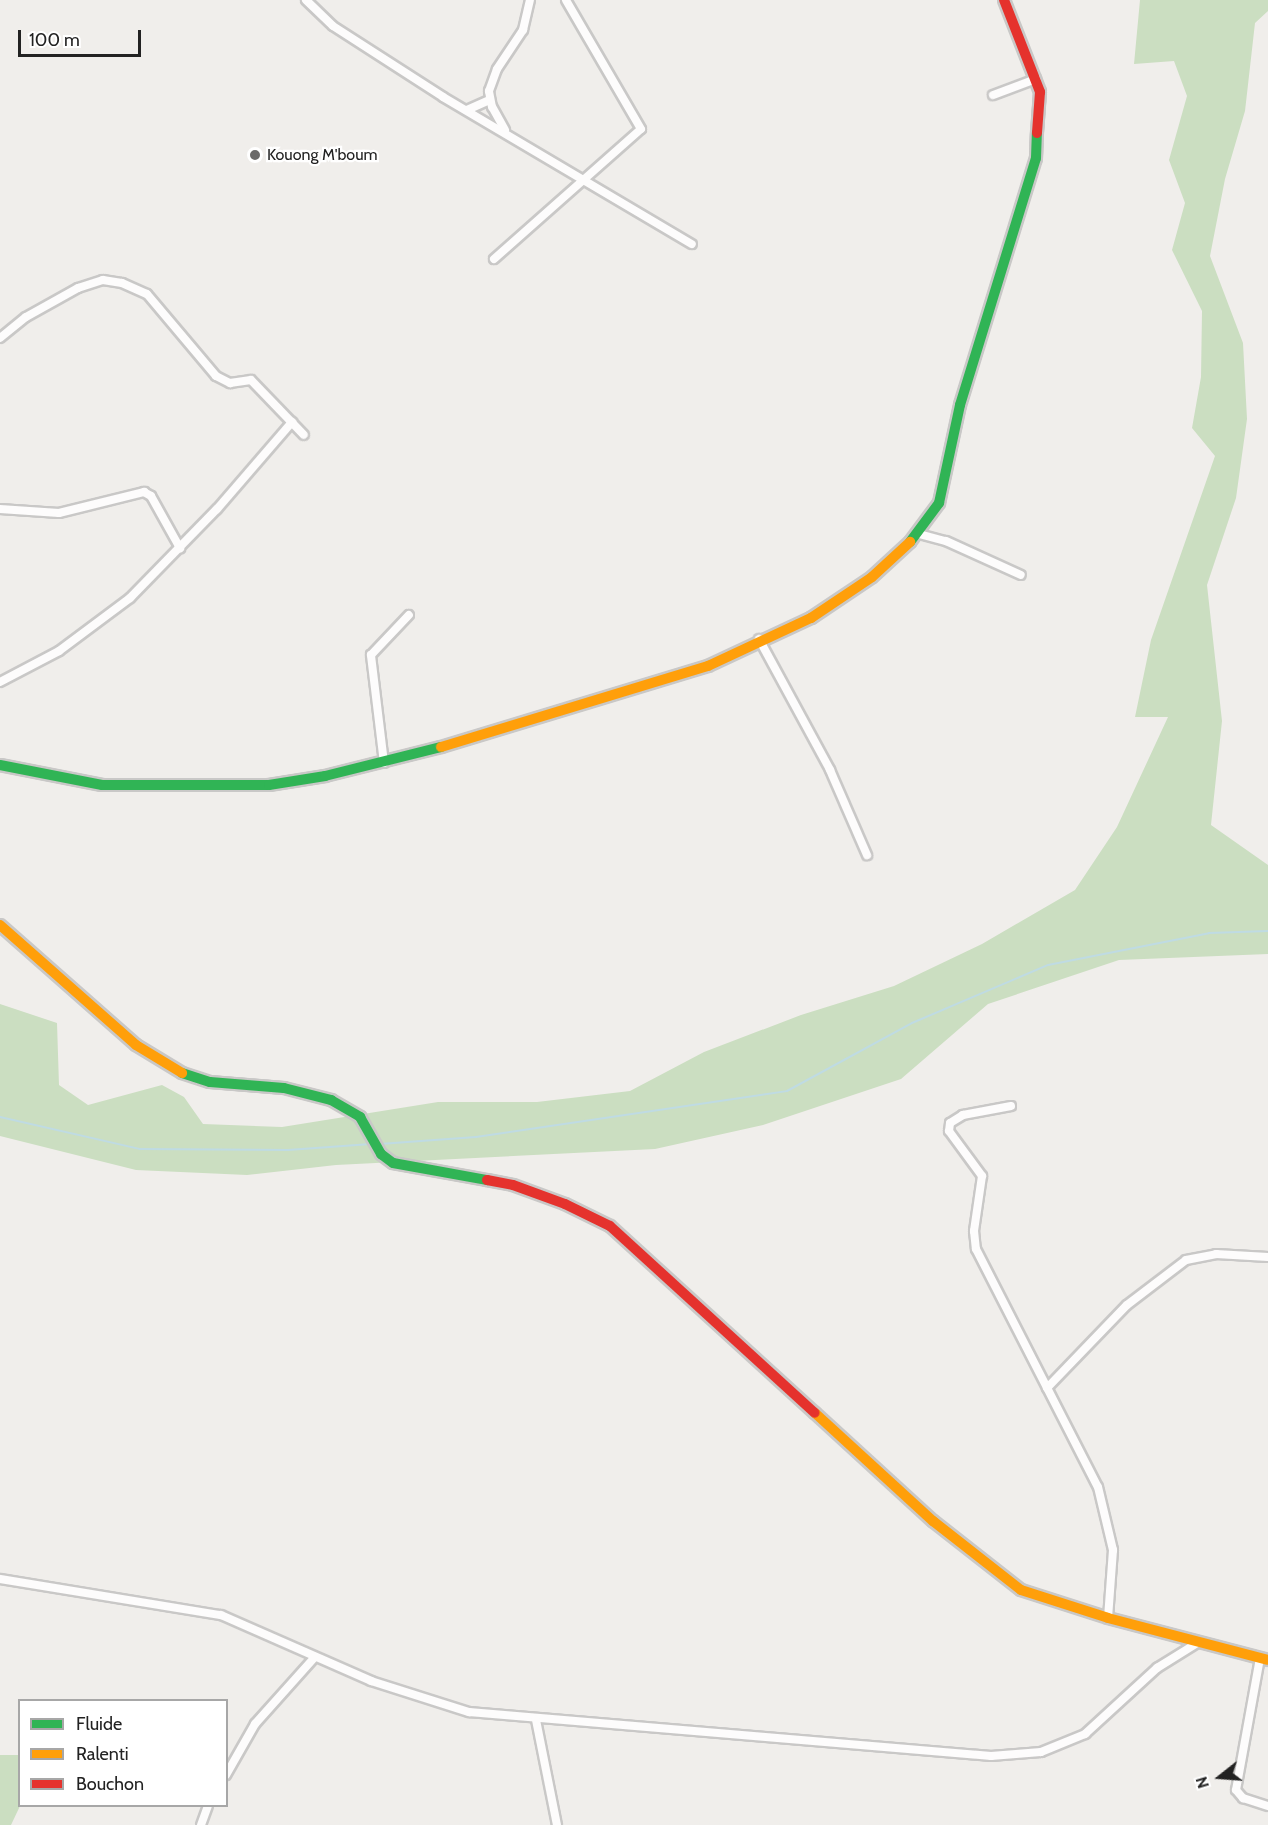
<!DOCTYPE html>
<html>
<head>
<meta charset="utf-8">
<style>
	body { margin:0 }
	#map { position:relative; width:1268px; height:1825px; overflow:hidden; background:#f0eeeb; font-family:Cabin,sans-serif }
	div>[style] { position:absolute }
	.forest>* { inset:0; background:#cbdec1 }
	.stream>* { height:2px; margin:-1px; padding:0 1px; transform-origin:1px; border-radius:1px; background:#bfdbe3 }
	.roads { filter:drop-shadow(2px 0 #c9c8c7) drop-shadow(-2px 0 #c9c8c7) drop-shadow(0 2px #c9c8c7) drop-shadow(0 -2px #c9c8c7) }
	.street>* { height:8px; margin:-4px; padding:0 4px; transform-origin:4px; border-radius:4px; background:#fdfcfc }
	.fast>* { height:10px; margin:-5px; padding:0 5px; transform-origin:5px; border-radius:5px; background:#30b455 }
	.slow>* { height:10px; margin:-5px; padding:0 5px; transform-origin:5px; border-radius:5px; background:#ff9f0a }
	.jam>* { height:10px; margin:-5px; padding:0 5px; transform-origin:5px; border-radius:5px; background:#e5322d }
	.dots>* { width:16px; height:16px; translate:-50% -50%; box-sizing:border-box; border:3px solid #fff; border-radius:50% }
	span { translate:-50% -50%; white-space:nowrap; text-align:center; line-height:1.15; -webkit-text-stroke:4.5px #fff; paint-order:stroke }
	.poi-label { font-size:16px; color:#222 }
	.left { translate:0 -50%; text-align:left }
	.legend { position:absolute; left:18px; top:1699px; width:210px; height:108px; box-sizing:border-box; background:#fff; border:2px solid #a7a7a7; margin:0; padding:8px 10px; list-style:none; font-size:18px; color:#222 }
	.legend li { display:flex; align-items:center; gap:12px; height:30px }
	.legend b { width:30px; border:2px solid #a7a7a7 }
	.north { position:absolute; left:1190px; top:1747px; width:60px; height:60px; -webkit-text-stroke:4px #fff; paint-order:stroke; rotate:253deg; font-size:16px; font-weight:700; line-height:24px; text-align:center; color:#222 }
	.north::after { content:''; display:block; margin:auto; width:21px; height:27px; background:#222; clip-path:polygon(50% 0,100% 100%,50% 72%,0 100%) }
	.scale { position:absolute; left:18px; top:30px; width:123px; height:27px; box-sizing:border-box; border:3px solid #222; border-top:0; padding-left:8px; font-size:18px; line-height:21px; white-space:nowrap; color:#222; -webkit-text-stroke:4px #fff; paint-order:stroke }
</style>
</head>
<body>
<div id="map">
	<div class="forest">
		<i style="clip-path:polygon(1140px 0,1268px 0,1268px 11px,1255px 23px,1245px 111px,1225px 179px,1210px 256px,1243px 343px,1247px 419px,1236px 498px,1207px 585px,1222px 721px,1211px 825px,1268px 865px,1268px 954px,1119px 960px,988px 1004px,901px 1079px,763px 1125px,655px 1149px,336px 1165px,247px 1175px,136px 1170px,0 1136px,0 1004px,57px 1023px,59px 1085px,88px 1105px,162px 1085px,184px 1097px,203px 1124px,282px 1127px,438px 1102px,537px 1102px,630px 1091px,704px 1052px,801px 1015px,894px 986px,982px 944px,1075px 890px,1117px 827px,1168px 717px,1135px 717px,1151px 640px,1215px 456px,1192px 428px,1201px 377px,1202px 311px,1172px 250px,1185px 203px,1169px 160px,1187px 96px,1174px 61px,1134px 64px)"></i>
		<i style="clip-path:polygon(0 1755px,19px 1755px,20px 1806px,11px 1825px,0 1825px)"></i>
	</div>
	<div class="stream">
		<i style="left:0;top:1117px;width:144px;rotate:12.9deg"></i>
		<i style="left:140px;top:1149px;width:148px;rotate:0.4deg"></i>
		<i style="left:288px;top:1150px;width:83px;rotate:-4.1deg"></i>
		<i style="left:380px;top:1144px;width:96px;rotate:-4.2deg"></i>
		<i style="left:476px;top:1137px;width:314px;rotate:-8.4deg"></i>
		<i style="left:787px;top:1091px;width:142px;rotate:-28.5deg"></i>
		<i style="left:912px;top:1023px;width:148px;rotate:-23.1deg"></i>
		<i style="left:1048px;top:965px;width:164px;rotate:-11.2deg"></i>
		<i style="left:1209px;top:933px;width:59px;rotate:-1.9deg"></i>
	</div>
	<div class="roads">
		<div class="street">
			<i style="left:306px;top:0;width:37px;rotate:44deg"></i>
			<i style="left:333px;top:26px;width:131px;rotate:32.8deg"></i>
			<i style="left:443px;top:97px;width:289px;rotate:30.6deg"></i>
			<i style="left:993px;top:95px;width:46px;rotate:-20.4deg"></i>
			<i style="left:467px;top:110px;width:24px;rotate:-24deg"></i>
			<i style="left:505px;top:130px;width:26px;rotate:-119deg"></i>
			<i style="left:492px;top:107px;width:16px;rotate:-101deg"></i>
			<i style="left:489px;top:91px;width:23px;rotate:-70deg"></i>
			<i style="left:497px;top:69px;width:47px;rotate:-56.3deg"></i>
			<i style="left:523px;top:30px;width:31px;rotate:-77deg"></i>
			<i style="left:494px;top:259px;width:196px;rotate:-41.5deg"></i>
			<i style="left:641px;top:129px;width:149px;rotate:-120.2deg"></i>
			<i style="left:0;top:338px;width:33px;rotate:-39deg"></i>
			<i style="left:26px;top:317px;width:60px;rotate:-29.1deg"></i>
			<i style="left:78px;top:288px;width:26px;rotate:-18deg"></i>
			<i style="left:103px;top:280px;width:19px;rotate:9deg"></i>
			<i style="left:122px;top:283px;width:27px;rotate:24deg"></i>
			<i style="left:147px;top:294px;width:107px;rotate:49.9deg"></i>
			<i style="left:216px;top:376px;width:16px;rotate:27deg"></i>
			<i style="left:230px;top:383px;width:21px;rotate:-8deg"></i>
			<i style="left:251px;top:380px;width:76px;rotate:46.1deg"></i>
			<i style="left:0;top:509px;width:59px;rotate:3.9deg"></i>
			<i style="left:59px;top:513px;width:88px;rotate:-13.9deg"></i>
			<i style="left:144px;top:492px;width:8px;rotate:30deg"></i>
			<i style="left:151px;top:496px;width:60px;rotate:60.9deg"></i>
			<i style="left:919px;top:534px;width:28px;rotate:15deg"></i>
			<i style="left:946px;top:541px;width:82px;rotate:24.4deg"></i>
			<i style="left:759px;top:639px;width:149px;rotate:61.5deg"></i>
			<i style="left:830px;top:770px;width:93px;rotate:66.5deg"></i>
			<i style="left:0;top:682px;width:67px;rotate:-27.7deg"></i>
			<i style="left:59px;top:651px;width:89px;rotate:-36.7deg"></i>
			<i style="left:130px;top:598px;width:124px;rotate:-45.7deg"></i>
			<i style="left:217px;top:509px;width:115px;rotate:-49.2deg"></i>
			<i style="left:384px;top:763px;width:109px;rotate:-96.9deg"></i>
			<i style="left:371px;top:655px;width:55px;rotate:-46.5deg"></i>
			<i style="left:1011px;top:1106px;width:49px;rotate:169.4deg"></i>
			<i style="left:963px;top:1115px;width:15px;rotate:148deg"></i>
			<i style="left:950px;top:1123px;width:8px;rotate:97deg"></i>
			<i style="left:949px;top:1131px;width:56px;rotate:53.7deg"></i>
			<i style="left:982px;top:1176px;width:56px;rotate:98.3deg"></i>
			<i style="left:974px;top:1231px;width:18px;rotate:84deg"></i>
			<i style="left:976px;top:1249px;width:267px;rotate:62.9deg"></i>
			<i style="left:1098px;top:1487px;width:65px;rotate:76.6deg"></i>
			<i style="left:1113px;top:1550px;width:68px;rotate:94.2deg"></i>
			<i style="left:1047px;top:1388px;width:115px;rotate:-46.1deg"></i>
			<i style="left:1127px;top:1305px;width:74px;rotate:-37.3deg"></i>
			<i style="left:1186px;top:1260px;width:31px;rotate:-11deg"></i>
			<i style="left:1216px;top:1254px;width:52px;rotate:3.3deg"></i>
			<i style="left:0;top:1579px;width:224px;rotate:9.3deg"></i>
			<i style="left:221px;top:1615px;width:164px;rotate:23.7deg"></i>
			<i style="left:371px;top:1681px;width:103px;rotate:17.6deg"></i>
			<i style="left:469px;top:1712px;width:524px;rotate:4.82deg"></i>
			<i style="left:991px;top:1756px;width:50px;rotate:-4.6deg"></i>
			<i style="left:1041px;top:1752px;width:48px;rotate:-22.2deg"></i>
			<i style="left:1085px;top:1734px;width:98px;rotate:-42.5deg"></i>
			<i style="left:1157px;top:1668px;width:49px;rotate:-31.8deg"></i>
			<i style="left:1260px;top:1658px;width:134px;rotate:100.3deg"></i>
			<i style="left:1236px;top:1790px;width:11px;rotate:49deg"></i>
			<i style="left:1243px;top:1798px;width:26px;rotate:18deg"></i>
			<i style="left:536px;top:1720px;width:107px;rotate:78.7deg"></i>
			<i style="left:226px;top:1775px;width:59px;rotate:-60.4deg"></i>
			<i style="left:255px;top:1724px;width:90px;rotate:-48.2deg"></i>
			<i style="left:201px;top:1825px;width:20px;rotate:-70deg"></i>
		</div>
		<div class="fast">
			<i style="left:910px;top:542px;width:49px;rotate:-53.4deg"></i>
			<i style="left:939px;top:503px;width:100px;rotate:-77.9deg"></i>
			<i style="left:960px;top:405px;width:258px;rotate:-72.9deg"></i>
			<i style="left:1036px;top:158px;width:25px;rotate:-88deg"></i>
			<i style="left:0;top:765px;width:104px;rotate:11.1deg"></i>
			<i style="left:102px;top:785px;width:167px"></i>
			<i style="left:269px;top:785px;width:57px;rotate:-9.1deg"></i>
			<i style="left:325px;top:776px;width:120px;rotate:-14deg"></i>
			<i style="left:182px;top:1073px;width:29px;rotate:18deg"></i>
			<i style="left:210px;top:1082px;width:74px;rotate:4.6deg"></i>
			<i style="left:284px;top:1088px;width:49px;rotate:14.3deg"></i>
			<i style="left:331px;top:1100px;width:34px;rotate:30deg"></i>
			<i style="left:360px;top:1117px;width:43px;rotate:60.4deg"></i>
			<i style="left:381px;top:1154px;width:15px;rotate:37deg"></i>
			<i style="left:393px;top:1163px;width:96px;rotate:10.3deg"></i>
		</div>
		<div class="slow">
			<i style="left:441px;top:747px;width:279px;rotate:-16.9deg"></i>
			<i style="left:708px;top:666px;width:114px;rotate:-25deg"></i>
			<i style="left:811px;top:618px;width:73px;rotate:-33.9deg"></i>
			<i style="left:872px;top:577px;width:52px;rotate:-42.6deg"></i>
			<i style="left:0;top:925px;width:181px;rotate:41.4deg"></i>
			<i style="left:136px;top:1045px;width:54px;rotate:31.3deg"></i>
			<i style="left:815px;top:1413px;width:160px;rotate:42.5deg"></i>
			<i style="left:933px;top:1521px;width:112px;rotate:38.1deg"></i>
			<i style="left:1021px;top:1590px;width:91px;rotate:17.8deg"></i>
			<i style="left:1108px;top:1618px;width:165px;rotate:14.7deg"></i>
		</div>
		<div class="jam">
			<i style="left:1004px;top:0;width:99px;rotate:68.6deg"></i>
			<i style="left:1040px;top:92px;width:41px;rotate:94.2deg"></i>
			<i style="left:487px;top:1180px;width:26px;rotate:11deg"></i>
			<i style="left:513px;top:1185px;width:55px;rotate:20.1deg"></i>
			<i style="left:565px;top:1204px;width:50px;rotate:26.1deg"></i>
			<i style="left:610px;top:1226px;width:277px;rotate:42.4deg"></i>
		</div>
	</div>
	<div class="dots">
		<i style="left:255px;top:155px;background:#6a6968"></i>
	</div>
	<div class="poi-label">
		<span class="left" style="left:267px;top:155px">Kouong M'boum</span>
	</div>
	<ul class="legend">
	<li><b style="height:8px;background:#30b455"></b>Fluide</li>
	<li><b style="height:8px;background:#ff9f0a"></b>Ralenti</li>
	<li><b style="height:8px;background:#e5322d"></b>Bouchon</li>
	</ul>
	<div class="north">N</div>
	<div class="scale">100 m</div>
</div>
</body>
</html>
